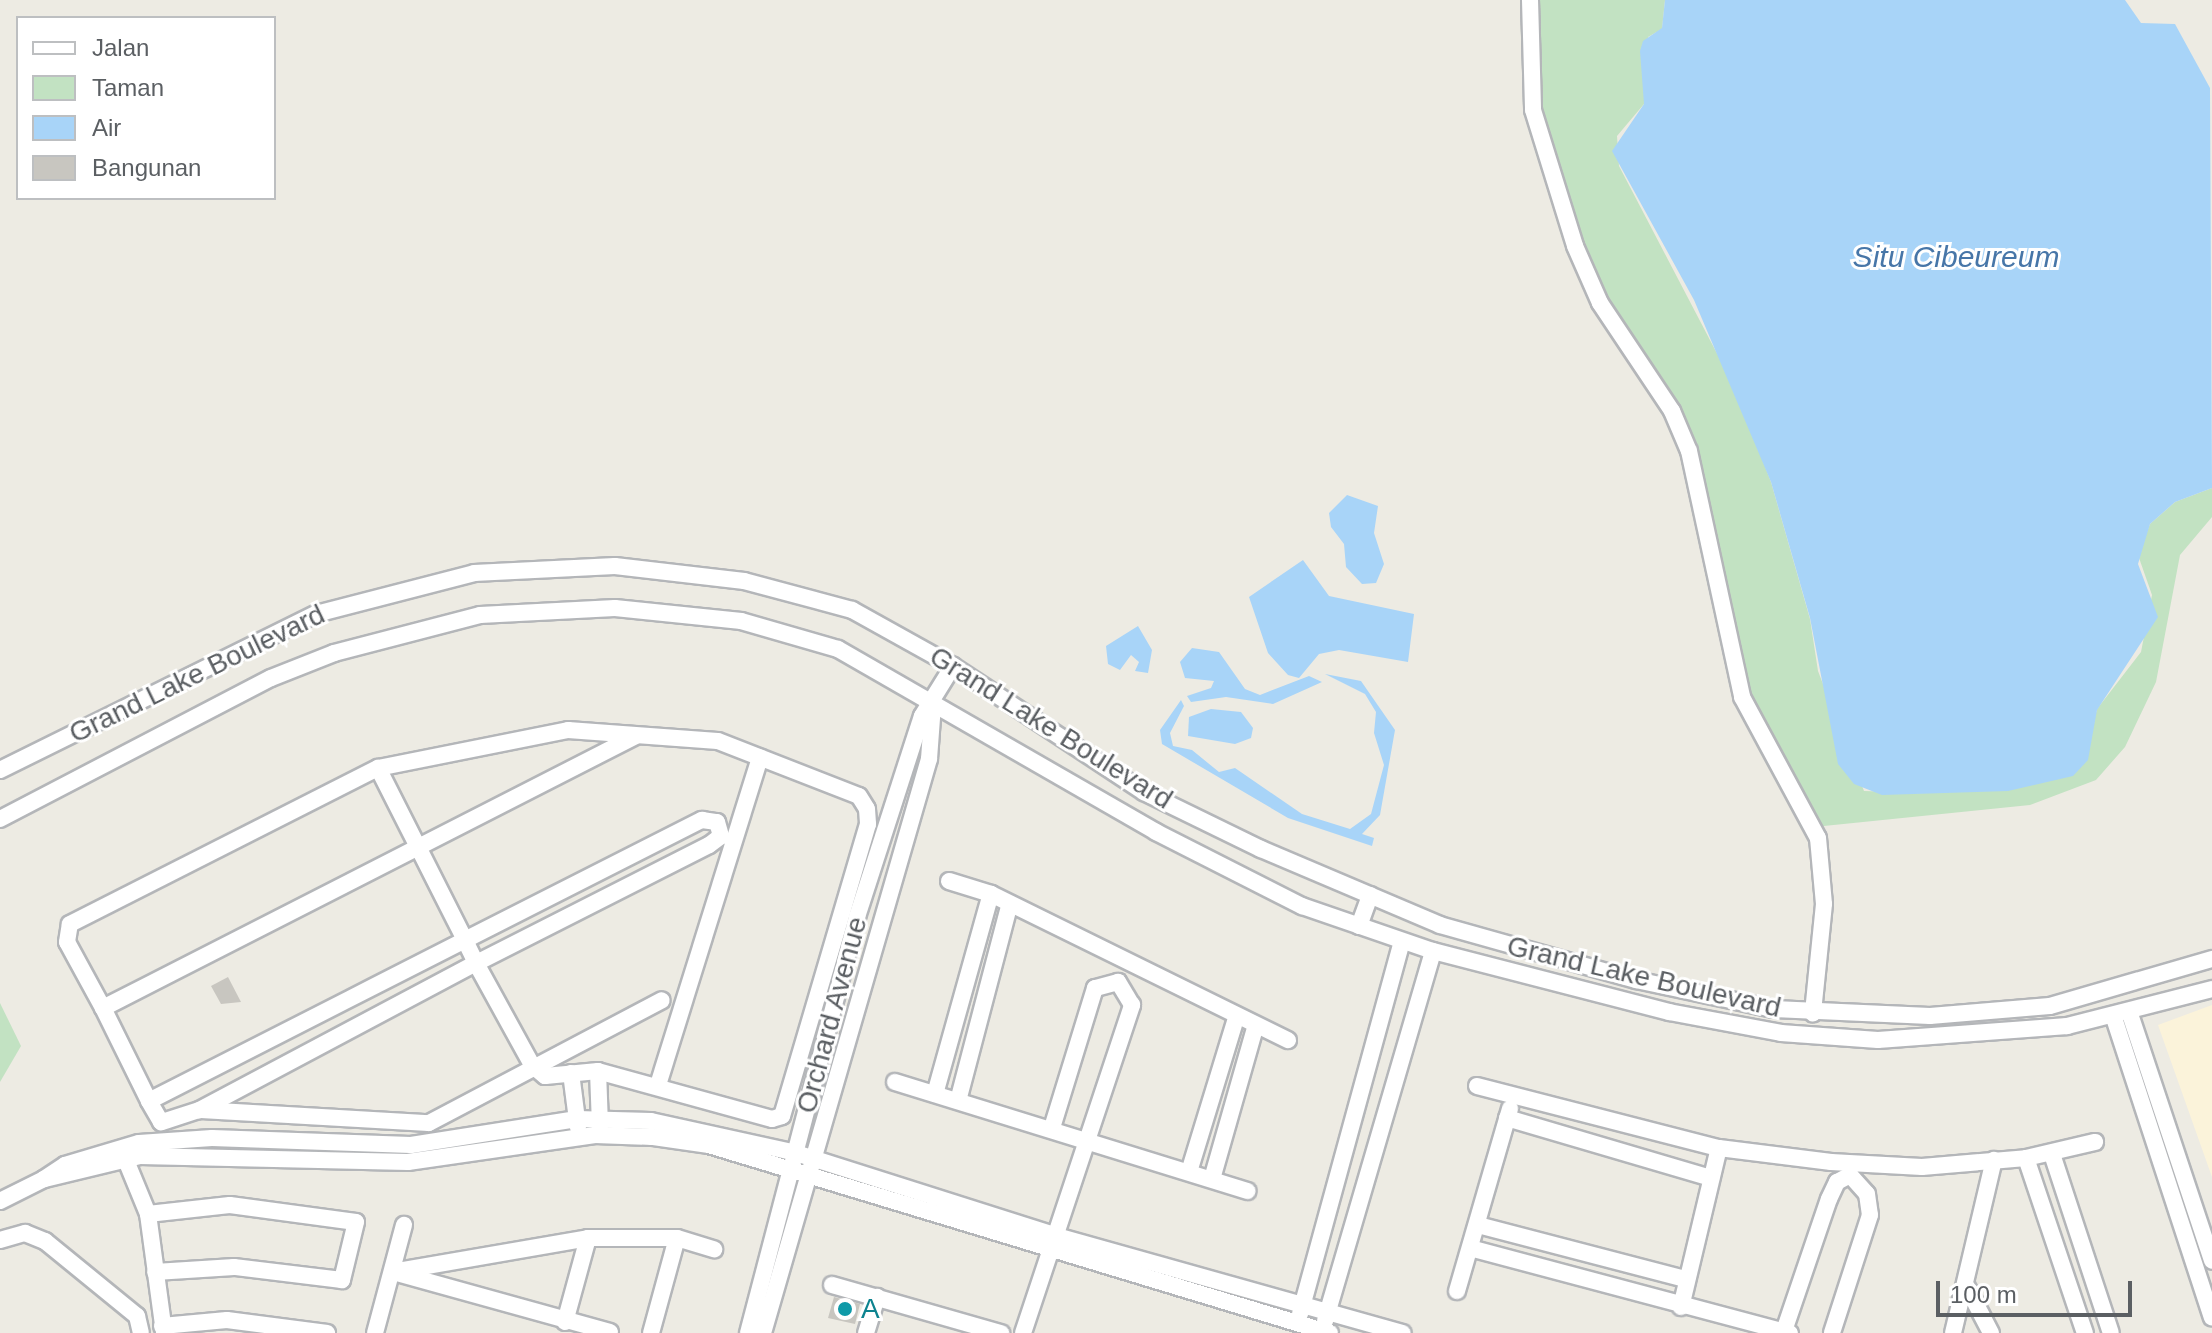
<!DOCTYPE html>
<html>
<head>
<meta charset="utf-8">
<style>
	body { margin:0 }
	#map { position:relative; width:2212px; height:1333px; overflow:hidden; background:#edebe3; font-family:Arial,sans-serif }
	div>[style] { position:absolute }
	.commercial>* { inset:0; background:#fbf3da }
	.green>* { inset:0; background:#c2e2c2 }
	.water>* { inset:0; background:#a8d4f8 }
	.building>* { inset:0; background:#c8c6c0 }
	.roads { filter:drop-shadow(2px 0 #b4b6b9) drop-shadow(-2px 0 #b4b6b9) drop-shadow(0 2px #b4b6b9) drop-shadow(0 -2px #b4b6b9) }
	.minor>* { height:16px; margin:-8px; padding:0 8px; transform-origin:8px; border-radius:8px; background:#fff }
	.dots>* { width:22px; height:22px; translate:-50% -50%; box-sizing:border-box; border:4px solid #fff; border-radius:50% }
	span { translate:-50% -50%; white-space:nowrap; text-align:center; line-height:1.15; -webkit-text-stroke:6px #fff; paint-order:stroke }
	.street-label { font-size:28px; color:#5b5f63 }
	.culture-label { font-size:28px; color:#0d838f }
	.left { translate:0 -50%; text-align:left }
	.water-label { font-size:30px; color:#4776a8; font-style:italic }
	.legend { position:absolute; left:16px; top:16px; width:260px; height:184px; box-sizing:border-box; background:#fff; border:2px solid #bdbfc1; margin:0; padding:10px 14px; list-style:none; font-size:24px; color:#5b5f63 }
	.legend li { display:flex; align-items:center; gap:16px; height:40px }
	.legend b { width:40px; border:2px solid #bdbfc1 }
	.scale { position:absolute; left:1936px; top:1281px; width:196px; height:36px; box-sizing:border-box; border:4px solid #5b5f63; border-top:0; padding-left:10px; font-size:24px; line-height:28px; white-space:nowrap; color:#5b5f63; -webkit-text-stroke:6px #fff; paint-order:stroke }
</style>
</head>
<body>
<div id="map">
	<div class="commercial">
		<i style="clip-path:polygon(2212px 1005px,2212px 1177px,2158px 1025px)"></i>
	</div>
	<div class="green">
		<i style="clip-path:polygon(1530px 0,1665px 0,1662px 29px,1648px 37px,1644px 104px,1617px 136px,1619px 166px,1734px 386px,1771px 482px,1810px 619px,1818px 671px,1864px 791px,1928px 793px,2089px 741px,2097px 709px,2141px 652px,2152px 595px,2138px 555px,2150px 524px,2175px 502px,2212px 488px,2212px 517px,2180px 555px,2156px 682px,2125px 747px,2096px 780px,2030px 805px,1814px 827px,1742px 697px,1689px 451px,1600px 303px,1537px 129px)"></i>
		<i style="clip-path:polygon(0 1003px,21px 1046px,0 1082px)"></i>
	</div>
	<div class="water">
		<i style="clip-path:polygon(1665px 0,2125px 0,2141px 23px,2175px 24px,2210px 88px,2212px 488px,2175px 502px,2150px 524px,2138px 564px,2158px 617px,2097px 710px,2088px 760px,2073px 776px,2008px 791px,1882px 795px,1854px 784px,1838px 764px,1810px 618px,1771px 482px,1694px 300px,1612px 151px,1644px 104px,1640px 51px,1643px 41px,1662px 28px)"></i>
		<i style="clip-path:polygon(1347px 495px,1378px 506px,1374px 533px,1384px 564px,1376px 583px,1362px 584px,1346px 567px,1344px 544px,1331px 527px,1329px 513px)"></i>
		<i style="clip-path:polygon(1303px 560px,1329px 596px,1414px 614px,1408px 662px,1339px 650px,1319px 654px,1299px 678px,1288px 675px,1268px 653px,1249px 597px)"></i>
		<i style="clip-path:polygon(1138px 626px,1152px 650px,1148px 673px,1135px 671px,1139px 662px,1131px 655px,1120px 670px,1108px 664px,1106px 646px)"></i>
		<i style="clip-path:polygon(1192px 648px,1219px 652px,1245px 689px,1260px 695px,1309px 676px,1322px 682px,1273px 704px,1226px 697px,1191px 702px,1187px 696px,1211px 688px,1214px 681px,1185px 678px,1180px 662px)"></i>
		<i style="clip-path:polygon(1325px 674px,1361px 681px,1395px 730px,1380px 815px,1362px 834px,1374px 838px,1372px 846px,1288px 818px,1162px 744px,1160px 730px,1181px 700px,1184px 706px,1170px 733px,1173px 746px,1192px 750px,1219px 772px,1235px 768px,1302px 814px,1350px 829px,1371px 814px,1384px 765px,1374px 733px,1376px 712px,1365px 694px)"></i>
		<i style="clip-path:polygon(1211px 709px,1241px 712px,1253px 728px,1251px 738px,1235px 744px,1188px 736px,1189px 717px)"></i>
	</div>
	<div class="building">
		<i style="clip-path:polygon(228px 977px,241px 1002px,221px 1004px,211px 986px)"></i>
		<i style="clip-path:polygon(834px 1297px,860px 1304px,855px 1324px,828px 1318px)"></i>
	</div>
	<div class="roads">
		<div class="minor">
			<i style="left:1530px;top:0;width:110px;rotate:88.4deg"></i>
			<i style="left:1533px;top:110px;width:142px;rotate:72.8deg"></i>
			<i style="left:1575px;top:246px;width:62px;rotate:66.3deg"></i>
			<i style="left:1600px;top:303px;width:130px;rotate:56.3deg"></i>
			<i style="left:1672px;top:411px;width:43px;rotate:67deg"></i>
			<i style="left:1689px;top:451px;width:252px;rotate:77.8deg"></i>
			<i style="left:1742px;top:697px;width:160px;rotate:61.7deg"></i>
			<i style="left:1818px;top:838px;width:66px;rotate:84.8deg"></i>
			<i style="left:1824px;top:904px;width:110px;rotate:95.8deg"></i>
			<i style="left:0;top:770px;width:352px;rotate:-26.3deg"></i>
			<i style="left:316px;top:614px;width:163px;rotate:-14.5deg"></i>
			<i style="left:474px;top:573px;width:141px;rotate:-2.8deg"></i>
			<i style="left:615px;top:566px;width:130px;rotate:6.6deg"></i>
			<i style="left:744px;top:581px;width:112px;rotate:15deg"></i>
			<i style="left:852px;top:610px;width:115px;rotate:29deg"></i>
			<i style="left:953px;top:666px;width:229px;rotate:33.4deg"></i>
			<i style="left:1144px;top:792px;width:130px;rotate:26deg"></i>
			<i style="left:1261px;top:849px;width:194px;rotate:23deg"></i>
			<i style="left:1440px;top:925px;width:204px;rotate:15.7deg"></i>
			<i style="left:1636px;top:980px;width:141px;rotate:11.9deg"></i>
			<i style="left:1774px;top:1009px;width:156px;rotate:2.6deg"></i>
			<i style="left:1930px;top:1016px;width:120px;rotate:-4.8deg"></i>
			<i style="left:2050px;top:1006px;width:169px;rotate:-16.2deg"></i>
			<i style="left:0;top:819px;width:305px;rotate:-27.5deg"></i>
			<i style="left:271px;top:678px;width:68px;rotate:-21.6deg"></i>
			<i style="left:334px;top:653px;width:151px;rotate:-14.6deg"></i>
			<i style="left:480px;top:615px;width:135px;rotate:-3deg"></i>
			<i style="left:615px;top:608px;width:127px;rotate:5.9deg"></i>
			<i style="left:741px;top:621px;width:101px;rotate:16.1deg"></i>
			<i style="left:838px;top:649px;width:367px;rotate:29.9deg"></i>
			<i style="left:1156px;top:832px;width:164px;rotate:26.9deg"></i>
			<i style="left:1302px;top:906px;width:139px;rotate:19deg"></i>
			<i style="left:1433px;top:951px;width:244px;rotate:14.5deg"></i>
			<i style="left:1669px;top:1012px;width:114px;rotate:10.6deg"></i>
			<i style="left:1781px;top:1033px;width:97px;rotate:4.1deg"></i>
			<i style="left:1878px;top:1040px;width:190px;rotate:-4.2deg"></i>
			<i style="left:2067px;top:1026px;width:150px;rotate:-14.3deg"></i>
			<i style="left:949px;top:881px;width:44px;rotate:17.2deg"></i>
			<i style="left:991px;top:894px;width:331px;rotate:26.2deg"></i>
			<i style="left:1359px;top:926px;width:33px;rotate:-70deg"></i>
			<i style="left:103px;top:1008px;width:598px;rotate:-27.04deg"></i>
			<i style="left:2130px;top:1014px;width:260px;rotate:71.6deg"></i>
			<i style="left:2114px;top:1018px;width:315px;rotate:71.9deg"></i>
			<i style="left:598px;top:1071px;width:55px;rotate:87.9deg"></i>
			<i style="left:571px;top:1073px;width:55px;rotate:82.7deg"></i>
			<i style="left:895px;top:1082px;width:369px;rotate:17.2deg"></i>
			<i style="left:658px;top:1085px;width:343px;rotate:-72.7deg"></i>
			<i style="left:1477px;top:1086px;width:250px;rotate:14.4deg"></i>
			<i style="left:1719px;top:1148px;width:113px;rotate:7.1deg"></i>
			<i style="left:1831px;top:1162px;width:91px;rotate:3.1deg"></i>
			<i style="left:1922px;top:1167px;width:104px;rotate:-4.9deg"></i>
			<i style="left:2026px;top:1158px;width:71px;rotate:-13.1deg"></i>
			<i style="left:935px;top:1094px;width:208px;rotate:-74.4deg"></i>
			<i style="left:149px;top:1101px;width:355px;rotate:-27deg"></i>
			<i style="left:465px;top:940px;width:266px;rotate:-26.9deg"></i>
			<i style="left:702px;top:820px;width:15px;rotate:8deg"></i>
			<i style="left:717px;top:822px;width:15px;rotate:74deg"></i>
			<i style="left:721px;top:836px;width:15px;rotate:143deg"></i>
			<i style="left:709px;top:845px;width:261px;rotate:153.1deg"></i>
			<i style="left:476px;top:963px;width:314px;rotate:152deg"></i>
			<i style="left:199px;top:1110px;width:40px;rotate:162deg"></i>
			<i style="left:161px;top:1122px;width:24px;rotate:-120deg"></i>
			<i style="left:149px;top:1101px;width:104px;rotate:-116.3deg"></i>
			<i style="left:103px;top:1008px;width:75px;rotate:-118.6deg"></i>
			<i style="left:67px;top:942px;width:18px;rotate:-81deg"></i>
			<i style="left:70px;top:924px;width:345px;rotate:-26.9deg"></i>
			<i style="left:378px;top:768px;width:194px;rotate:-11.3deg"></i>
			<i style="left:568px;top:730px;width:150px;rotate:4.2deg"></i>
			<i style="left:718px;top:741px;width:151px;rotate:21.3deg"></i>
			<i style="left:859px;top:796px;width:15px;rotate:58deg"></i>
			<i style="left:867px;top:809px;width:15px;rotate:86deg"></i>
			<i style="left:868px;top:824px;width:304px;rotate:106.4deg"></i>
			<i style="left:782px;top:1116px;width:10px;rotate:163deg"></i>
			<i style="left:772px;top:1119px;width:180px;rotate:-164.6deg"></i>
			<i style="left:598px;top:1071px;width:53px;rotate:174.6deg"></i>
			<i style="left:545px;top:1076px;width:17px;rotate:-140deg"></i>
			<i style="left:532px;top:1065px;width:116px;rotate:-118.8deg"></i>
			<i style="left:476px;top:963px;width:25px;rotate:-116deg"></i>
			<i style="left:465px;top:940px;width:102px;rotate:-116.8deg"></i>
			<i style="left:419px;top:849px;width:91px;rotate:-116.8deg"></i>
			<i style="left:958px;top:1101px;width:202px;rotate:-75.3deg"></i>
			<i style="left:201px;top:1110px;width:228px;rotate:3.3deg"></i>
			<i style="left:429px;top:1123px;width:263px;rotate:-27.8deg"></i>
			<i style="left:1507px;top:1118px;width:213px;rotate:16.4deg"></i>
			<i style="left:123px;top:1153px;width:66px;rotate:67.7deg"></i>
			<i style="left:148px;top:1214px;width:120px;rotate:82.3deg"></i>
			<i style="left:2052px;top:1154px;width:188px;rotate:71.8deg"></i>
			<i style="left:2026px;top:1158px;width:185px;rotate:71.4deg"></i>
			<i style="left:1189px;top:1172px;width:161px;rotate:-73deg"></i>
			<i style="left:1212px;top:1179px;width:160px;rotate:-74.1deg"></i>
			<i style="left:0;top:1201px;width:49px;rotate:-26.6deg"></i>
			<i style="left:148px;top:1214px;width:82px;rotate:-6.3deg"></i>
			<i style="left:230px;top:1205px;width:127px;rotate:7.7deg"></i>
			<i style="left:356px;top:1222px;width:60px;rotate:103.6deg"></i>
			<i style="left:342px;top:1280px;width:109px;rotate:-173.1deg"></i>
			<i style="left:234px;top:1267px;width:79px;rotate:176.4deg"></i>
			<i style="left:1478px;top:1225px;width:215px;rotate:14.6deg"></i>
			<i style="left:0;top:1240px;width:26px;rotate:-16deg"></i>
			<i style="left:25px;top:1233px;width:22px;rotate:22deg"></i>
			<i style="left:45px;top:1241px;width:119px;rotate:39.2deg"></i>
			<i style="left:137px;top:1316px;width:17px;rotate:77deg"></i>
			<i style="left:1470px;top:1248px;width:331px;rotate:14.9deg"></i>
			<i style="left:392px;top:1272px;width:199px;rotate:-9.8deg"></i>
			<i style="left:588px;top:1238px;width:89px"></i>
			<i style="left:677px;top:1238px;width:39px;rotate:17deg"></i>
			<i style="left:397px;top:1273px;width:221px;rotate:15.5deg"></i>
			<i style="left:832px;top:1285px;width:176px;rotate:15.9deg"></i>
			<i style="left:1967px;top:1287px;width:52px;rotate:62.4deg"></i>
			<i style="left:1457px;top:1291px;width:190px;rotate:-73.8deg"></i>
			<i style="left:1681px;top:1307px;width:163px;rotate:-76.6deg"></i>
			<i style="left:1300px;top:1314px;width:386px;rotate:-74.7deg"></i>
			<i style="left:1325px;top:1321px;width:385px;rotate:-73.7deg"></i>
			<i style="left:565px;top:1322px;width:87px;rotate:-74.7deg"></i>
			<i style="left:162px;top:1326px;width:65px;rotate:-5.3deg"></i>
			<i style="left:227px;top:1320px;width:101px;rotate:7.4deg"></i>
			<i style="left:1784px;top:1331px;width:139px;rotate:-71.2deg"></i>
			<i style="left:1829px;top:1199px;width:19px;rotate:-65deg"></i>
			<i style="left:1837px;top:1182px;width:15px;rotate:-28deg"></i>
			<i style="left:1850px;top:1175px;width:25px;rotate:48deg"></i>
			<i style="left:1867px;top:1194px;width:21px;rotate:82deg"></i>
			<i style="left:1870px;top:1215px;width:124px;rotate:107.9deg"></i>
			<i style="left:375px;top:1333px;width:112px;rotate:-75deg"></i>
			<i style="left:651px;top:1333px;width:98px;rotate:-74.7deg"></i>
			<i style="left:748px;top:1333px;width:430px;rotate:-75.3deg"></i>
			<i style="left:857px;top:917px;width:211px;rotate:-72.1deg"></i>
			<i style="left:922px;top:716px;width:59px;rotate:-58.2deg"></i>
			<i style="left:763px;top:1333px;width:598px;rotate:-73.87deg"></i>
			<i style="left:929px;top:759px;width:54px;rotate:-85.8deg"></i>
			<i style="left:866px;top:1333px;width:38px;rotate:-73deg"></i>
			<i style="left:1023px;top:1333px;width:346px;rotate:-71.6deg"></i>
			<i style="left:1132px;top:1005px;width:27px;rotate:-121deg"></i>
			<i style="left:1118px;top:982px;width:24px;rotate:165deg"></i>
			<i style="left:1095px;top:988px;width:146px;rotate:107.1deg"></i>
			<i style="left:1330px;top:1333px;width:649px;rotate:-163.16deg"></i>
			<i style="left:709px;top:1145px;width:58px;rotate:-172deg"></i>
			<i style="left:652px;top:1137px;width:57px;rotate:-178deg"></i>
			<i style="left:595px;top:1135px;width:189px;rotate:171.8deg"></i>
			<i style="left:408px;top:1162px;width:268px;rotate:-178.7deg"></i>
			<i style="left:140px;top:1156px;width:99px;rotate:166.5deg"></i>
			<i style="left:44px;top:1179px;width:25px;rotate:-34deg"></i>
			<i style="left:65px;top:1165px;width:77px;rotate:-16.6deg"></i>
			<i style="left:139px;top:1143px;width:73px;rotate:-3.9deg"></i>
			<i style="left:212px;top:1138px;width:199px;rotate:2deg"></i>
			<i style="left:411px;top:1145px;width:168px;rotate:-8.9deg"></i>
			<i style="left:577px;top:1119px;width:74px;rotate:1.5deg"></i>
			<i style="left:651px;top:1121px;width:148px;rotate:12.4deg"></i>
			<i style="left:796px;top:1153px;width:274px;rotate:17.6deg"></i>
			<i style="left:1057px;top:1236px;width:359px;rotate:15.7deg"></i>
			<i style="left:1953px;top:1333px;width:178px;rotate:-76.7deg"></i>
		</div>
	</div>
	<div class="dots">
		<i style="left:845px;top:1309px;background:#0f9aa8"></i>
	</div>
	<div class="street-label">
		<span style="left:197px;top:674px;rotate:-26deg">Grand Lake Boulevard</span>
		<span style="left:1051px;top:728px;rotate:32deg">Grand Lake Boulevard</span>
		<span style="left:1644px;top:977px;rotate:13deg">Grand Lake Boulevard</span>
		<span style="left:832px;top:1015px;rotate:-75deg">Orchard Avenue</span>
	</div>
	<div class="culture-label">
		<span class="left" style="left:861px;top:1309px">A</span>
	</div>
	<div class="water-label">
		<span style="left:1956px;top:257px">Situ Cibeureum</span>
	</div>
	<ul class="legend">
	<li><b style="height:10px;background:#fff"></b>Jalan</li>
	<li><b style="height:22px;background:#c2e2c2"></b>Taman</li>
	<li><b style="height:22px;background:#a8d4f8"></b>Air</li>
	<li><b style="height:22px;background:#c8c6c0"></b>Bangunan</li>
	</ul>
	<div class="scale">100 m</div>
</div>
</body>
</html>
